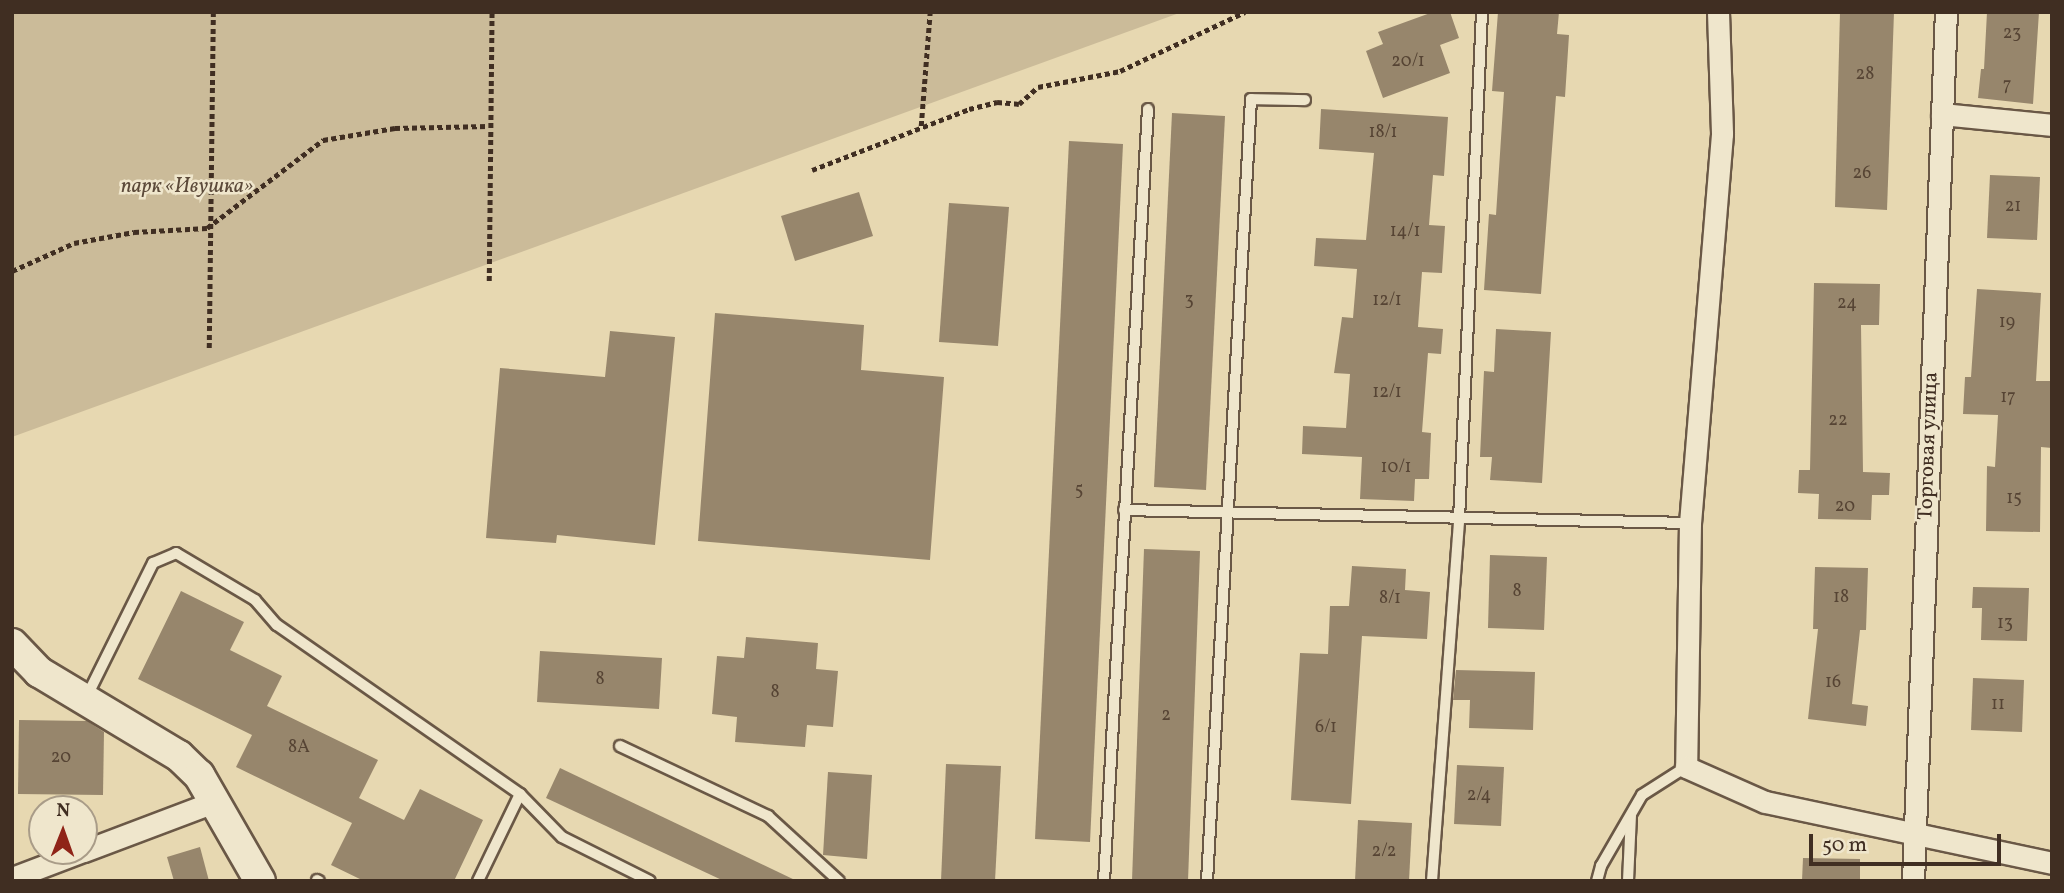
<!DOCTYPE html>
<html>
<head>
<meta charset="utf-8">
<style>
	body { margin:0 }
	#map { position:relative; width:2064px; height:893px; overflow:hidden; background:#e7d8b1; font-family:Vollkorn,serif }
	div>[style] { position:absolute }
	.green>* { inset:0; background:#cbbb99 }
	.building>* { inset:0; background:#97866c }
	.path>* { height:4.5px; margin-top:-2.25px; transform-origin:0; background:repeating-linear-gradient(90deg,#402e22 0 5px,transparent 0 8.5px) }
	.roads { filter:drop-shadow(2px 0 #6a5846) drop-shadow(-2px 0 #6a5846) drop-shadow(0 2px #6a5846) drop-shadow(0 -2px #6a5846) }
	.lane>* { height:10px; margin:-5px; padding:0 5px; transform-origin:5px; border-radius:5px; background:#efe6cc }
	.street>* { height:21px; margin:-10.5px; padding:0 10.5px; transform-origin:10.5px; border-radius:10.5px; background:#efe6cc }
	.secondary>* { height:30px; margin:-15px; padding:0 15px; transform-origin:15px; border-radius:15px; background:#efe6cc }
	span { translate:-50% -50%; white-space:nowrap; text-align:center; line-height:1.15; -webkit-text-stroke:5px #efe6cc; paint-order:stroke }
	.number-label { font-size:18px; color:#564434 }
	.number-label span { -webkit-text-stroke-width:0 }
	.park-label { font-size:21px; color:#5c4a3a; font-style:italic }
	.street-label { font-size:21px; color:#402e22 }
	.frame { position:absolute; inset:0; border:14px solid #402e22; pointer-events:none }
	.north { position:absolute; left:28px; top:795px; width:70px; height:70px; box-sizing:border-box; background:#efe6cc; border:2px solid #a99c88; border-radius:50%; rotate:1deg; font-size:19px; font-weight:700; line-height:28px; text-align:center; color:#402e22 }
	.north::after { content:''; display:block; margin:auto; width:24px; height:32px; background:#8f2418; clip-path:polygon(50% 0,100% 100%,50% 72%,0 100%) }
	.scale { position:absolute; left:1809px; top:834px; width:192px; height:32px; box-sizing:border-box; border:4px solid #402e22; border-top:0; padding-left:9px; font-size:21px; line-height:24px; white-space:nowrap; color:#402e22; -webkit-text-stroke:5px #efe6cc; paint-order:stroke }
</style>
</head>
<body>
<div id="map">
	<div class="green">
		<i style="clip-path:polygon(12px 12px,1182px 12px,12px 437px)"></i>
	</div>
	<div class="building">
		<i style="clip-path:polygon(1433px 12px,1450px 12px,1459px 38px,1440px 45px,1450px 73px,1383px 98px,1366px 51px,1383px 44px,1378px 32px)"></i>
		<i style="clip-path:polygon(1498px 12px,1559px 12px,1557px 34px,1569px 35px,1565px 97px,1556px 96px,1541px 294px,1484px 290px,1489px 214px,1496px 215px,1504px 92px,1492px 91px)"></i>
		<i style="clip-path:polygon(1840px 12px,1894px 12px,1887px 210px,1835px 207px)"></i>
		<i style="clip-path:polygon(1987px 12px,2039px 12px,2033px 104px,1978px 98px,1981px 69px,1984px 69px)"></i>
		<i style="clip-path:polygon(1321px 109px,1448px 117px,1444px 176px,1433px 175px,1429px 225px,1445px 226px,1442px 273px,1422px 272px,1418px 327px,1443px 329px,1441px 354px,1428px 353px,1422px 432px,1431px 433px,1429px 479px,1415px 479px,1414px 501px,1360px 499px,1362px 457px,1302px 454px,1303px 426px,1346px 428px,1350px 374px,1334px 373px,1342px 317px,1353px 318px,1357px 269px,1314px 266px,1316px 238px,1366px 240px,1374px 153px,1319px 149px)"></i>
		<i style="clip-path:polygon(1172px 113px,1225px 116px,1206px 490px,1154px 487px)"></i>
		<i style="clip-path:polygon(1069px 141px,1123px 144px,1090px 842px,1035px 839px)"></i>
		<i style="clip-path:polygon(1990px 175px,2040px 177px,2037px 240px,1987px 238px)"></i>
		<i style="clip-path:polygon(859px 192px,873px 236px,795px 261px,781px 216px)"></i>
		<i style="clip-path:polygon(949px 203px,1009px 207px,998px 346px,939px 342px)"></i>
		<i style="clip-path:polygon(1814px 283px,1880px 284px,1879px 325px,1861px 325px,1863px 472px,1890px 473px,1889px 495px,1872px 495px,1871px 520px,1818px 519px,1819px 494px,1798px 493px,1799px 470px,1810px 470px)"></i>
		<i style="clip-path:polygon(1977px 289px,2041px 293px,2036px 381px,2052px 381px,2052px 448px,2041px 447px,2040px 532px,1986px 531px,1987px 466px,1995px 467px,1998px 415px,1963px 414px,1965px 377px,1971px 377px)"></i>
		<i style="clip-path:polygon(715px 313px,864px 325px,861px 370px,944px 377px,930px 560px,698px 541px)"></i>
		<i style="clip-path:polygon(1496px 329px,1551px 332px,1542px 483px,1490px 480px,1492px 457px,1480px 457px,1484px 371px,1494px 372px)"></i>
		<i style="clip-path:polygon(610px 331px,675px 337px,655px 545px,557px 535px,556px 543px,486px 538px,500px 368px,605px 377px)"></i>
		<i style="clip-path:polygon(1144px 549px,1200px 551px,1188px 881px,1132px 881px)"></i>
		<i style="clip-path:polygon(1490px 555px,1547px 557px,1544px 630px,1488px 628px)"></i>
		<i style="clip-path:polygon(1352px 566px,1406px 569px,1405px 590px,1430px 592px,1427px 639px,1362px 636px,1351px 804px,1291px 800px,1300px 653px,1328px 654px,1330px 606px,1349px 606px)"></i>
		<i style="clip-path:polygon(1815px 567px,1868px 568px,1866px 630px,1860px 630px,1852px 704px,1868px 706px,1866px 726px,1808px 719px,1818px 629px,1813px 629px)"></i>
		<i style="clip-path:polygon(1973px 587px,2029px 588px,2027px 641px,1981px 640px,1982px 608px,1972px 608px)"></i>
		<i style="clip-path:polygon(181px 591px,244px 622px,230px 650px,282px 676px,267px 706px,378px 760px,359px 798px,404px 820px,420px 789px,483px 820px,454px 881px,364px 881px,331px 865px,352px 823px,236px 767px,252px 735px,138px 679px)"></i>
		<i style="clip-path:polygon(746px 637px,818px 643px,816px 669px,838px 671px,833px 727px,807px 725px,805px 747px,735px 742px,737px 717px,712px 714px,717px 656px,744px 658px)"></i>
		<i style="clip-path:polygon(540px 651px,662px 658px,659px 709px,537px 702px)"></i>
		<i style="clip-path:polygon(1456px 670px,1535px 672px,1533px 730px,1469px 728px,1470px 700px,1453px 700px)"></i>
		<i style="clip-path:polygon(1973px 678px,2024px 680px,2022px 732px,1971px 730px)"></i>
		<i style="clip-path:polygon(19px 720px,87px 721px,104px 732px,103px 795px,18px 794px)"></i>
		<i style="clip-path:polygon(946px 764px,1001px 766px,995px 881px,941px 881px)"></i>
		<i style="clip-path:polygon(1457px 765px,1504px 767px,1501px 826px,1454px 824px)"></i>
		<i style="clip-path:polygon(560px 768px,797px 881px,724px 881px,546px 798px)"></i>
		<i style="clip-path:polygon(828px 772px,872px 775px,867px 859px,823px 855px)"></i>
		<i style="clip-path:polygon(1358px 820px,1412px 823px,1409px 881px,1355px 881px)"></i>
		<i style="clip-path:polygon(200px 847px,209px 881px,174px 881px,167px 857px)"></i>
		<i style="clip-path:polygon(1803px 858px,1860px 859px,1860px 881px,1802px 881px)"></i>
	</div>
	<div class="path">
		<i style="left:921px;top:126px;width:114px;rotate:-85.5deg"></i>
		<i style="left:812px;top:170px;width:168px;rotate:-21.2deg"></i>
		<i style="left:969px;top:109px;width:29px;rotate:-14deg"></i>
		<i style="left:997px;top:102px;width:22px;rotate:5deg"></i>
		<i style="left:1019px;top:104px;width:25px;rotate:-42deg"></i>
		<i style="left:1038px;top:87px;width:84px;rotate:-11deg"></i>
		<i style="left:1120px;top:71px;width:138px;rotate:-25.3deg"></i>
		<i style="left:12px;top:271px;width:68px;rotate:-24.3deg"></i>
		<i style="left:74px;top:243px;width:61px;rotate:-10.4deg"></i>
		<i style="left:134px;top:232px;width:73px;rotate:-3.1deg"></i>
		<i style="left:207px;top:228px;width:146px;rotate:-37.2deg"></i>
		<i style="left:323px;top:140px;width:73px;rotate:-9.5deg"></i>
		<i style="left:395px;top:128px;width:93px;rotate:-1.2deg"></i>
		<i style="left:489px;top:281px;width:269px;rotate:-89.4deg"></i>
		<i style="left:209px;top:348px;width:336px;rotate:-89.3deg"></i>
	</div>
	<div class="roads">
		<div class="lane">
			<i style="left:1124px;top:510px;width:566px;rotate:1.32deg"></i>
			<i style="left:86px;top:698px;width:151px;rotate:-63.6deg"></i>
			<i style="left:153px;top:563px;width:25px;rotate:-23deg"></i>
			<i style="left:176px;top:553px;width:92px;rotate:30.7deg"></i>
			<i style="left:255px;top:600px;width:33px;rotate:49deg"></i>
			<i style="left:277px;top:625px;width:296px;rotate:34.8deg"></i>
			<i style="left:520px;top:794px;width:97px;rotate:115.8deg"></i>
			<i style="left:620px;top:746px;width:164px;rotate:25.3deg"></i>
			<i style="left:768px;top:816px;width:96px;rotate:42.5deg"></i>
			<i style="left:520px;top:794px;width:60px;rotate:45.7deg"></i>
			<i style="left:562px;top:837px;width:98px;rotate:26.6deg"></i>
			<i style="left:317px;top:880px;width:2px;rotate:27deg"></i>
			<i style="left:1104px;top:881px;width:773px;rotate:-86.74deg"></i>
			<i style="left:1207px;top:881px;width:783px;rotate:-86.78deg"></i>
			<i style="left:1251px;top:99px;width:54px;rotate:1.1deg"></i>
			<i style="left:1432px;top:881px;width:363px;rotate:-85.7deg"></i>
			<i style="left:1459px;top:519px;width:508px;rotate:-87.4deg"></i>
			<i style="left:1597px;top:881px;width:16px;rotate:-75deg"></i>
			<i style="left:1601px;top:866px;width:82px;rotate:-60deg"></i>
			<i style="left:1642px;top:795px;width:52px;rotate:-32.5deg"></i>
			<i style="left:1628px;top:881px;width:65px;rotate:-87.4deg"></i>
		</div>
		<div class="street">
			<i style="left:1718px;top:12px;width:122px;rotate:88.1deg"></i>
			<i style="left:1722px;top:134px;width:390px;rotate:94.7deg"></i>
			<i style="left:1690px;top:523px;width:244px;rotate:90.9deg"></i>
			<i style="left:1686px;top:767px;width:86px;rotate:23.9deg"></i>
			<i style="left:1765px;top:802px;width:293px;rotate:12deg"></i>
			<i style="left:1942px;top:114px;width:111px;rotate:5.7deg"></i>
			<i style="left:84px;top:851px;width:139px;rotate:-20.7deg"></i>
			<i style="left:12px;top:878px;width:76px;rotate:-20.8deg"></i>
			<i style="left:1913px;top:881px;width:870px;rotate:-87.83deg"></i>
		</div>
		<div class="secondary">
			<i style="left:12px;top:644px;width:39px;rotate:46deg"></i>
			<i style="left:39px;top:672px;width:163px;rotate:31deg"></i>
			<i style="left:179px;top:756px;width:28px;rotate:44deg"></i>
			<i style="left:199px;top:775px;width:122px;rotate:60.1deg"></i>
		</div>
	</div>
	<div class="number-label">
		<span style="left:2012px;top:34px">23</span>
		<span style="left:1408px;top:62px">20/1</span>
		<span style="left:1865px;top:75px">28</span>
		<span style="left:2007px;top:86px">7</span>
		<span style="left:1383px;top:133px">18/1</span>
		<span style="left:1862px;top:174px">26</span>
		<span style="left:2013px;top:207px">21</span>
		<span style="left:1405px;top:232px">14/1</span>
		<span style="left:1189px;top:301px">3</span>
		<span style="left:1387px;top:301px">12/1</span>
		<span style="left:1847px;top:304px">24</span>
		<span style="left:2007px;top:323px">19</span>
		<span style="left:1387px;top:393px">12/1</span>
		<span style="left:2008px;top:398px">17</span>
		<span style="left:1838px;top:421px">22</span>
		<span style="left:1396px;top:468px">10/1</span>
		<span style="left:1079px;top:491px">5</span>
		<span style="left:2014px;top:499px">15</span>
		<span style="left:1845px;top:507px">20</span>
		<span style="left:1517px;top:592px">8</span>
		<span style="left:1841px;top:598px">18</span>
		<span style="left:1390px;top:599px">8/1</span>
		<span style="left:2005px;top:624px">13</span>
		<span style="left:600px;top:680px">8</span>
		<span style="left:1833px;top:683px">16</span>
		<span style="left:775px;top:693px">8</span>
		<span style="left:1998px;top:705px">11</span>
		<span style="left:1166px;top:716px">2</span>
		<span style="left:1326px;top:728px">6/1</span>
		<span style="left:299px;top:748px">8А</span>
		<span style="left:61px;top:758px">20</span>
		<span style="left:1479px;top:796px">2/4</span>
		<span style="left:1384px;top:852px">2/2</span>
	</div>
	<div class="park-label">
		<span style="left:187px;top:187px">парк «Ивушка»</span>
	</div>
	<div class="street-label">
		<span style="left:1929px;top:446px;rotate:-88deg">Торговая улица</span>
	</div>
	<div class="frame"></div>
	<div class="north">N</div>
	<div class="scale">50 m</div>
</div>
</body>
</html>
